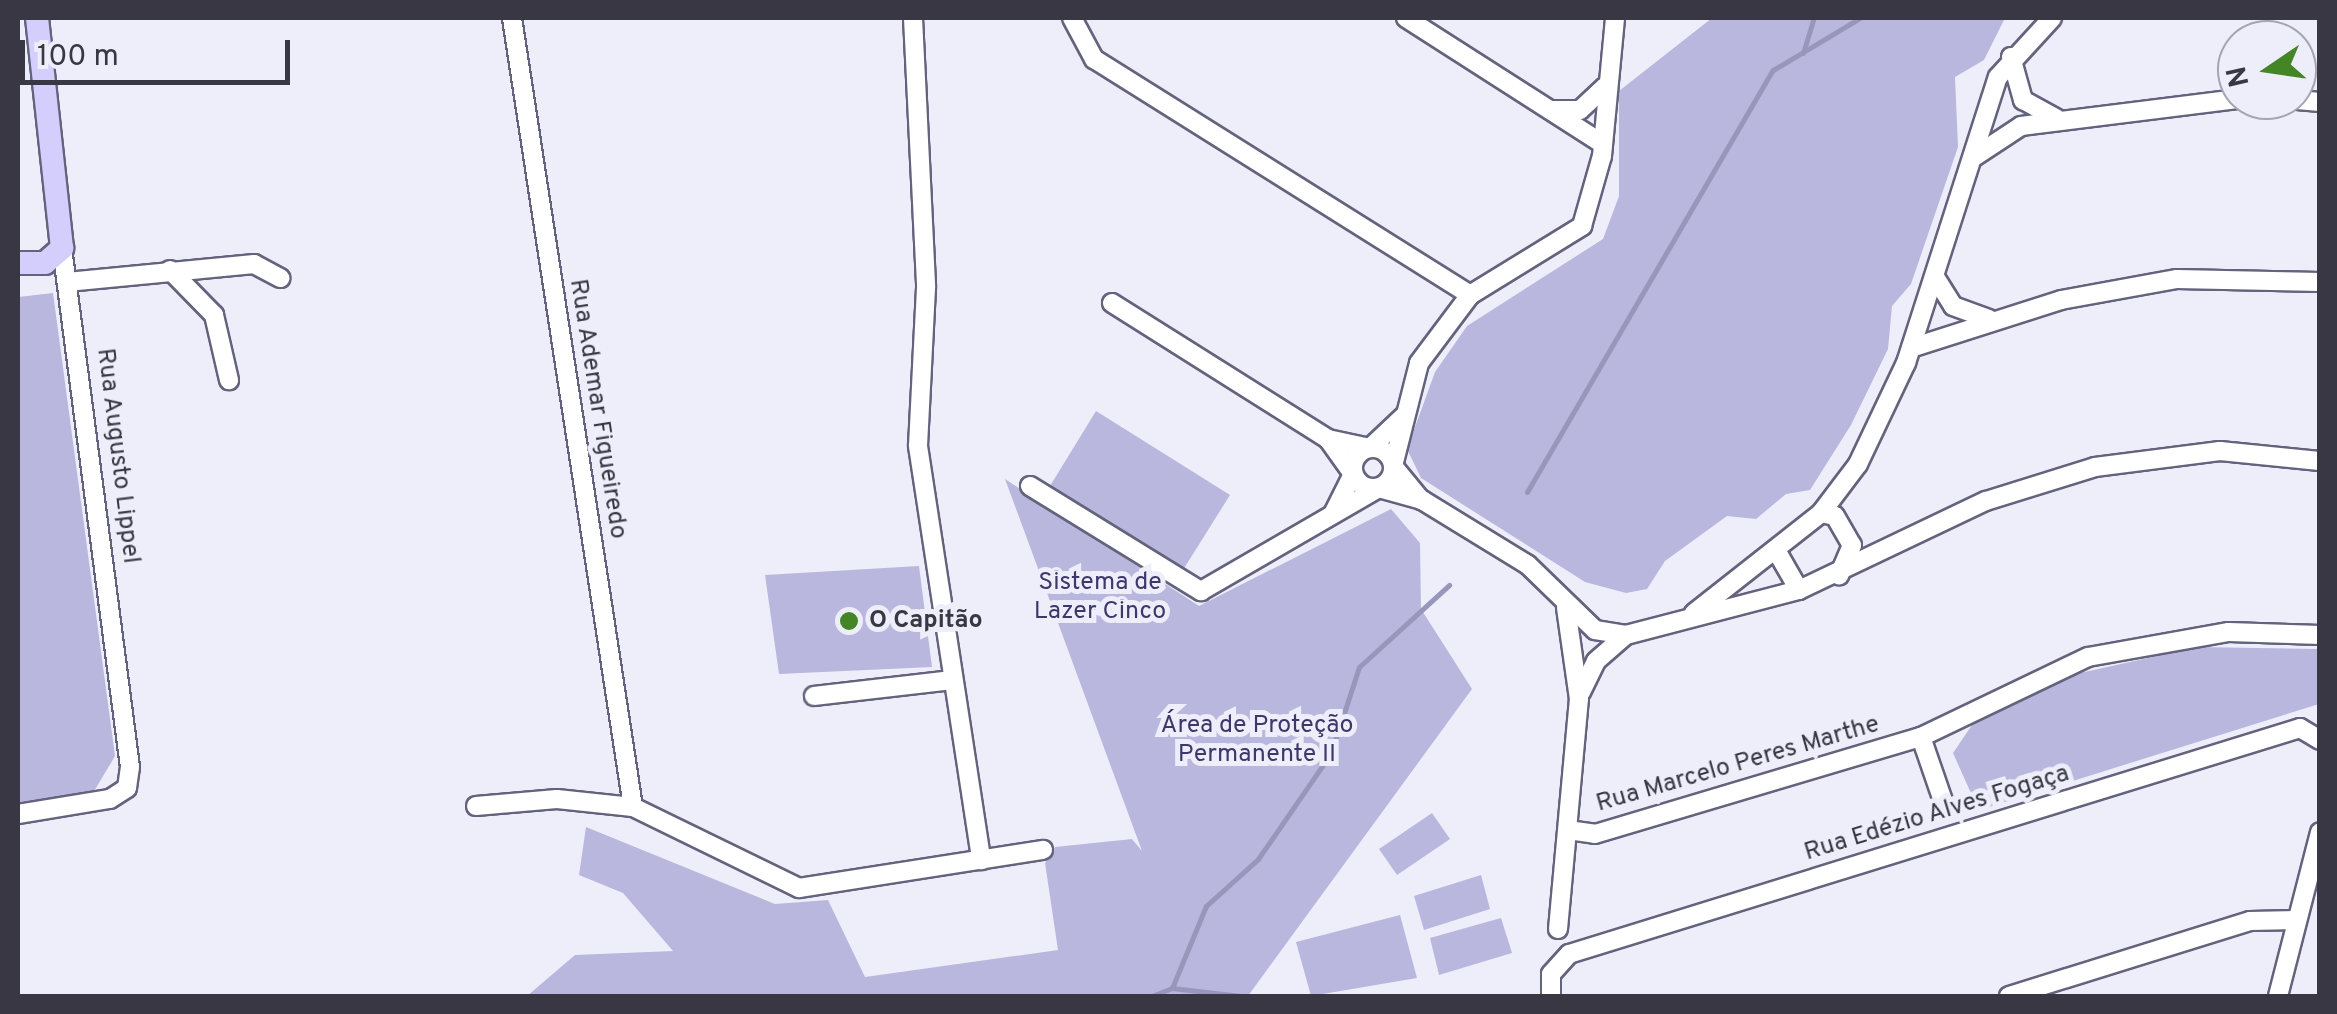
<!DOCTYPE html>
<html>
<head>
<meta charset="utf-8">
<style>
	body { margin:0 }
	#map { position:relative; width:2337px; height:1014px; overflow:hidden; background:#eeeefb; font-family:Overpass,sans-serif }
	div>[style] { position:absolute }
	.green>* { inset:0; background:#b9b7dd }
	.stream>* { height:5px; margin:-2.5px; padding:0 2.5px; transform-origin:2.5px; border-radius:2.5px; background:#9896ba }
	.roads { filter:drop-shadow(2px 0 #64637d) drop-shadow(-2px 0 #64637d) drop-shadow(0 2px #64637d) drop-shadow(0 -2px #64637d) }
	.minor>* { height:18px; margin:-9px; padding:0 9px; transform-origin:9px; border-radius:9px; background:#fff }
	.minor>.ring { margin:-9px; padding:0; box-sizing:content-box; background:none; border:18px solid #fff; border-radius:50% }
	.major>* { height:22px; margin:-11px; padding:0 11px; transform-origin:11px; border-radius:11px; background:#d3cefb }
	.dots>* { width:28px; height:28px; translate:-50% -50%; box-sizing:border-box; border:5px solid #eeeefb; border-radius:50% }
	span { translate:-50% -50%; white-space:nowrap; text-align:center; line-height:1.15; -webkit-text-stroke:10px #eeeefb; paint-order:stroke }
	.street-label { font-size:25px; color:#383743 }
	.park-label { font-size:25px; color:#3e3769 }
	.poi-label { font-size:25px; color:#383743; font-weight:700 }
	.left { translate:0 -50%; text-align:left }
	.frame { position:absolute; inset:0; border:20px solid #383743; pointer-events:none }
	.north { position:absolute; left:2217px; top:20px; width:100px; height:100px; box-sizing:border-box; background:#eeeefb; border:2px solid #a5a5b1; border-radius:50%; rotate:257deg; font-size:28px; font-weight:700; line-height:40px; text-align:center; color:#383743 }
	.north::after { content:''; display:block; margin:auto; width:35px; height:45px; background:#448526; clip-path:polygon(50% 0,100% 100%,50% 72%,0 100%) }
	.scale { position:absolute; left:20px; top:40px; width:270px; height:45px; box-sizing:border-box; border:5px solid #383743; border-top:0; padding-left:12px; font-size:30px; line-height:35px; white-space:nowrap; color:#383743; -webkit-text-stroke:8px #eeeefb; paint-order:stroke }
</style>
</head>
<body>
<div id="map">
	<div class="green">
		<i style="clip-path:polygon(1712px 18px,2005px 18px,1984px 60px,1955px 77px,1958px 147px,1911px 284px,1892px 306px,1888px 349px,1851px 425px,1810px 490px,1786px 494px,1756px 519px,1727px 516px,1665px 561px,1647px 589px,1626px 593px,1585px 582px,1421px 478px,1407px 449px,1435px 372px,1467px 326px,1603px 239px,1619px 196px,1619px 91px)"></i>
		<i style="clip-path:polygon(53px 293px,115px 756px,93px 793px,18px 804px,18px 297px)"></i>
		<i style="clip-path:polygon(1096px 411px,1230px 495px,1183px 570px,1050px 486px)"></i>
		<i style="clip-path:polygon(1005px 479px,1199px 606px,1391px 509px,1420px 543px,1421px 609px,1472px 689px,1248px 996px,527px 996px,575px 955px,673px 951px,623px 893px,579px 875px,586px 827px,775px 904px,828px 900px,865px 977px,1058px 950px,1045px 863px,1055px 847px,1132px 839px,1142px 851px)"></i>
		<i style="clip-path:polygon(919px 566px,932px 667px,779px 674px,765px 575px)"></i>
		<i style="clip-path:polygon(2198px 647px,2319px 649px,2319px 704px,1967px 814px,1970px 791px,1953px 753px,1972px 725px,2080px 673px)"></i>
		<i style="clip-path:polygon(1432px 813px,1450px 839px,1397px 875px,1379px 849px)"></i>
		<i style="clip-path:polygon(1481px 875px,1490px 909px,1424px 930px,1414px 896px)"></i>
		<i style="clip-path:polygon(1400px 915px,1417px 978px,1311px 996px,1296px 942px)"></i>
		<i style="clip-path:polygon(1501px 918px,1512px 953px,1439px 975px,1430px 938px)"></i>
	</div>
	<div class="stream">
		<i style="left:1803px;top:53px;width:37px;rotate:-73deg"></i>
		<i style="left:1527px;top:492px;width:488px;rotate:-59.8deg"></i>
		<i style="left:1773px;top:70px;width:101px;rotate:-30.9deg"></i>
		<i style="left:1172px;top:988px;width:69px;rotate:6.6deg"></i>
		<i style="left:1152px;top:996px;width:22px;rotate:-22deg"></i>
		<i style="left:1172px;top:988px;width:89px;rotate:-67.5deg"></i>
		<i style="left:1206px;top:906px;width:70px;rotate:-42.1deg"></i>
		<i style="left:1258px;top:859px;width:129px;rotate:-55.4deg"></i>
		<i style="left:1331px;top:753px;width:90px;rotate:-72deg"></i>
		<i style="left:1359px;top:667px;width:122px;rotate:-42.3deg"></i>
	</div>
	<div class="roads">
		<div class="minor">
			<i style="left:512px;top:18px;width:798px;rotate:81.28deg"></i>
			<i style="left:913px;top:18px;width:270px;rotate:87.2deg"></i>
			<i style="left:926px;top:288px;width:158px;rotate:92.9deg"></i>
			<i style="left:918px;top:446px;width:419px;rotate:81.3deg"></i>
			<i style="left:1072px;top:18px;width:47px;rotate:61.8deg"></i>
			<i style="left:1094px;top:59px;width:444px;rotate:32.1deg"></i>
			<i style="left:1406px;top:18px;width:234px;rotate:32.6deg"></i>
			<i style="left:2011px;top:57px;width:45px;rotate:74.4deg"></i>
			<i style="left:2023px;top:100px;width:38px;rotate:29deg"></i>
			<i style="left:2297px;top:100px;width:23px;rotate:5deg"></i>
			<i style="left:1551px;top:110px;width:29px"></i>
			<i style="left:1580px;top:110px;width:34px;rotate:-43deg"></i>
			<i style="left:1974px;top:157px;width:56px;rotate:-33.4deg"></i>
			<i style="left:2021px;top:126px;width:218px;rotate:-7.1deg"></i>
			<i style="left:170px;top:270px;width:63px;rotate:45.6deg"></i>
			<i style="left:214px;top:315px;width:67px;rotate:77deg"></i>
			<i style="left:1935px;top:277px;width:34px;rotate:58deg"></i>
			<i style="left:1953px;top:306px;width:38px;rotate:20deg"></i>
			<i style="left:67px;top:282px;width:188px;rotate:-5.5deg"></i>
			<i style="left:254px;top:264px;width:30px;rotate:28deg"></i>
			<i style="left:1112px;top:303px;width:255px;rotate:32.2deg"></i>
			<i style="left:1328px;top:439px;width:43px;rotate:12.1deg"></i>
			<i style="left:1370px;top:448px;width:47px;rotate:-43.3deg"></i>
			<i style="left:1911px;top:348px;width:157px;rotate:-17.7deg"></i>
			<i style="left:2061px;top:300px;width:118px;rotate:-10.3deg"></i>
			<i style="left:2177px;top:279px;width:143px;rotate:1.2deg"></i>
			<i style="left:1328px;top:439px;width:43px;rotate:54.5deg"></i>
			<i style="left:1353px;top:474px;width:45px;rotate:116.6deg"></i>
			<i class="ring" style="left:1353px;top:448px;width:22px;height:22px"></i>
			<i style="left:1030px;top:486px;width:201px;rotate:31.6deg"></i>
			<i style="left:1201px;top:591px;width:206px;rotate:-30.1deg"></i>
			<i style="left:1379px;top:488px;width:45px;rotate:15.6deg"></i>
			<i style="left:1422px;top:500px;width:124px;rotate:31.5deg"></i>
			<i style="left:1528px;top:565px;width:93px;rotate:44.1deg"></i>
			<i style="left:1595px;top:630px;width:31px;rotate:9deg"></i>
			<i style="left:1626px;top:635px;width:179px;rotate:-14.6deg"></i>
			<i style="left:1799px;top:590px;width:207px;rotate:-25.5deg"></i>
			<i style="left:1986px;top:501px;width:114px;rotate:-17.3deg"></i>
			<i style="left:2095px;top:467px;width:126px;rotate:-7.3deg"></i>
			<i style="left:2220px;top:451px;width:100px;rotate:5.7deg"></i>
			<i style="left:1421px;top:500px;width:44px;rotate:-129.5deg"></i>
			<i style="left:1393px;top:466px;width:106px;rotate:-75.8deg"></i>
			<i style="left:1419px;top:363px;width:85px;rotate:-53.1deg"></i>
			<i style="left:1470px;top:295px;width:132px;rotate:-31.6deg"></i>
			<i style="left:1582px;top:226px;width:73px;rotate:-74.1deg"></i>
			<i style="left:1602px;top:156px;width:139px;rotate:-84.6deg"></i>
			<i style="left:1821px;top:513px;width:14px;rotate:12deg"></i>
			<i style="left:1835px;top:516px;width:34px;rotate:60deg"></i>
			<i style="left:1852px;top:545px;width:33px;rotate:113deg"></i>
			<i style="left:1776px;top:550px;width:46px;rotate:60.1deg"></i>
			<i style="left:1694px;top:613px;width:162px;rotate:-38.2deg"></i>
			<i style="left:1821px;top:513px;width:61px;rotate:-52.9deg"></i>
			<i style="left:1858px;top:464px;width:112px;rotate:-64.6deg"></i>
			<i style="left:1906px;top:363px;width:300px;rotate:-72.2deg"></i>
			<i style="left:1998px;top:77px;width:80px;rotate:-47.5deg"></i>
			<i style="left:1581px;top:692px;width:34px;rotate:-64deg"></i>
			<i style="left:1596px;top:661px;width:40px;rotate:-41deg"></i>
			<i style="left:814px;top:696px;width:139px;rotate:-6.6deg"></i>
			<i style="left:1921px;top:737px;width:68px;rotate:71deg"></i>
			<i style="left:476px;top:806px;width:81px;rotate:-4.9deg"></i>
			<i style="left:557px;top:799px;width:76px;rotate:6deg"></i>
			<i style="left:633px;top:807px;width:185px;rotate:26deg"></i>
			<i style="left:799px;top:888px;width:247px;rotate:-8.9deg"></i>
			<i style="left:18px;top:814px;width:93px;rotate:-9.3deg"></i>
			<i style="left:110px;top:799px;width:20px;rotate:-33deg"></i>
			<i style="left:127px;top:788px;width:21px;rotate:-82deg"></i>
			<i style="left:130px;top:767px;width:523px;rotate:-97.46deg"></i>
			<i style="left:1568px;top:830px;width:27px;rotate:8deg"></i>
			<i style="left:1595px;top:834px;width:340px;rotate:-16.6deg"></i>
			<i style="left:1921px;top:737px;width:185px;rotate:-25.6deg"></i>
			<i style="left:2088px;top:657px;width:143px;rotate:-10.1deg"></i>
			<i style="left:2229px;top:632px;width:91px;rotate:1.9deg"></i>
			<i style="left:1558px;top:929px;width:231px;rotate:-84.8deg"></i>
			<i style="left:1579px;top:699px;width:92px;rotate:-98.1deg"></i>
			<i style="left:1551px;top:996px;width:22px;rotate:-90deg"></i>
			<i style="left:1551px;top:974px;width:27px;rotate:-48deg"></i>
			<i style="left:1569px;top:954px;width:765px;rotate:-17.18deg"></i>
			<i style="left:2300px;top:728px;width:23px;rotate:31deg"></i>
			<i style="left:2009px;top:996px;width:252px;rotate:-17.3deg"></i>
			<i style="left:2250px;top:921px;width:47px;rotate:-1.2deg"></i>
			<i style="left:2278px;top:996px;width:169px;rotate:-75.6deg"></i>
		</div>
		<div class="major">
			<i style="left:18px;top:263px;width:27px"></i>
			<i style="left:45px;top:263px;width:23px;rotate:-41deg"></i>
			<i style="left:62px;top:248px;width:231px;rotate:-96.2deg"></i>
		</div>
	</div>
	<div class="dots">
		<i style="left:849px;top:621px;background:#448526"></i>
	</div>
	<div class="street-label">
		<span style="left:597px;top:409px;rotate:81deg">Rua Ademar Figueiredo</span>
		<span style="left:117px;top:456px;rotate:83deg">Rua Augusto Lippel</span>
		<span style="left:1738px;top:765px;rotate:-16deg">Rua Marcelo Peres Marthe</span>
		<span style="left:1937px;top:814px;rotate:-17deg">Rua Edézio Alves Fogaça</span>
	</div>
	<div class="park-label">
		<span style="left:1100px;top:598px">Sistema de<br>Lazer Cinco</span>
		<span style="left:1257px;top:741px">Área de Proteção<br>Permanente II</span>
	</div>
	<div class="poi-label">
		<span class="left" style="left:869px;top:621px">O Capitão</span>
	</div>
	<div class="frame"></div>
	<div class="north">N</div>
	<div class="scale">100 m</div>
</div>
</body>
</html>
